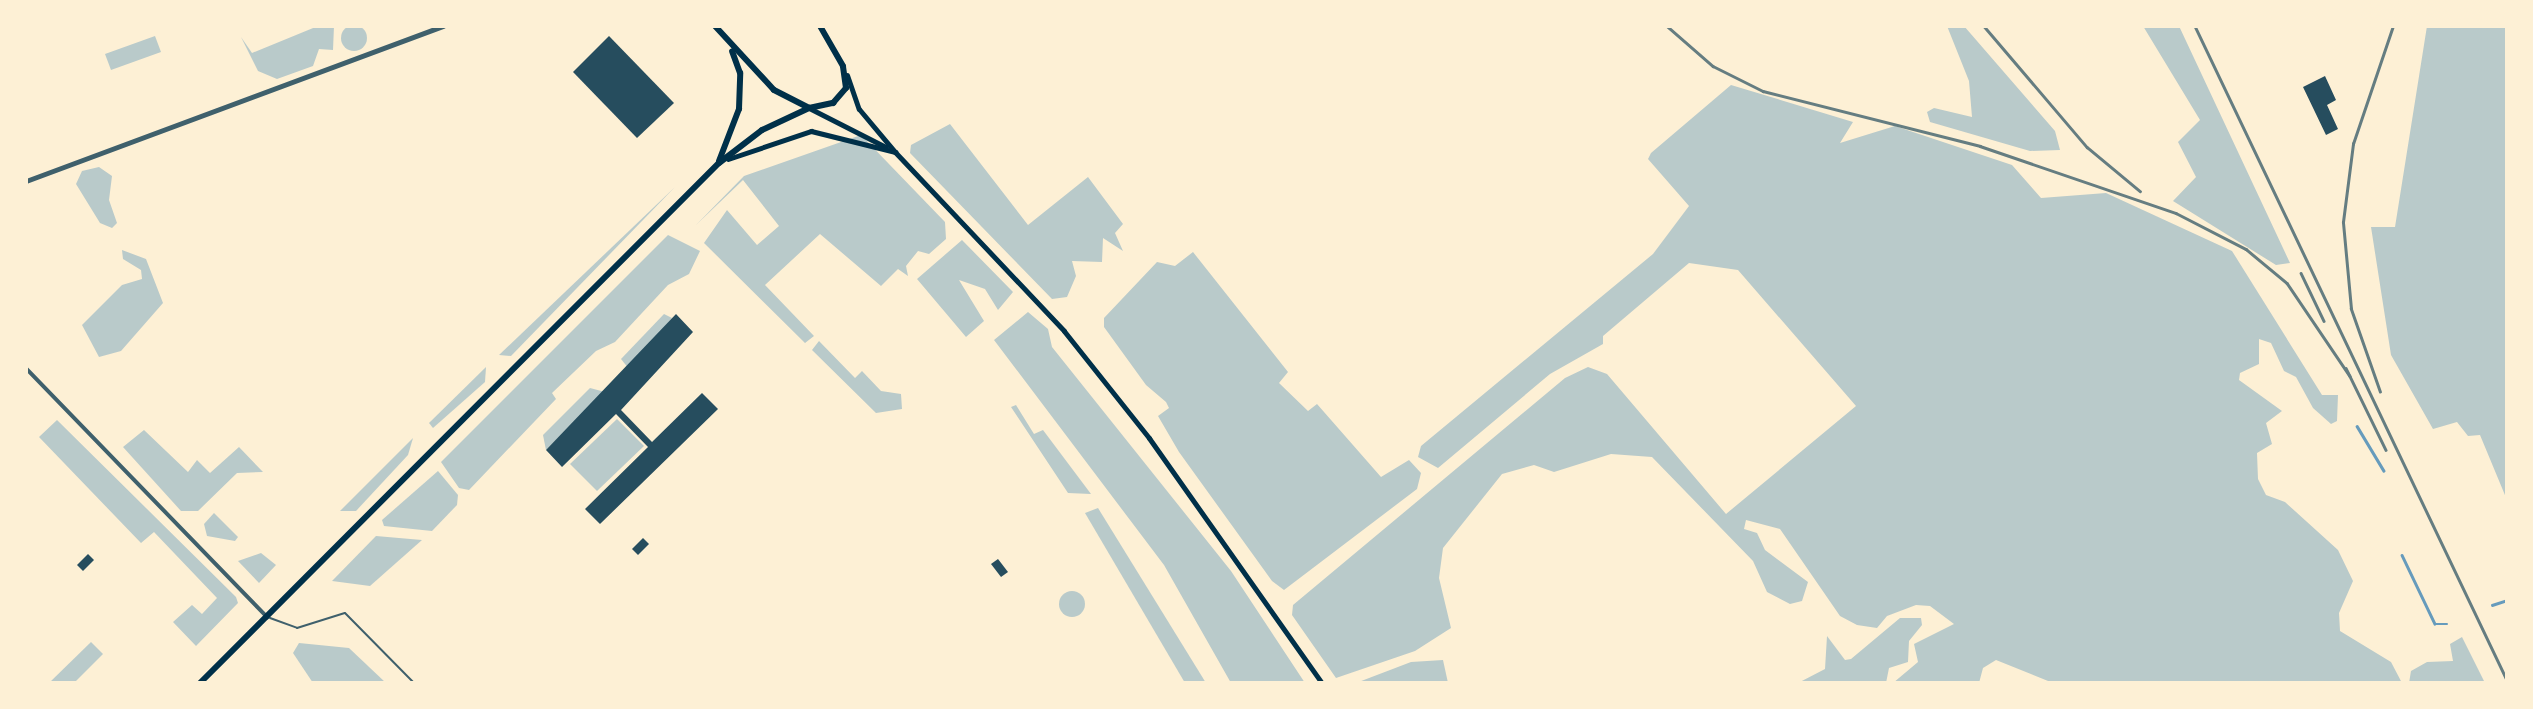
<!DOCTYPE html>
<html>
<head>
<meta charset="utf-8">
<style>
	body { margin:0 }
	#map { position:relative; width:2533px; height:709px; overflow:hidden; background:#fdf0d5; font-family:Commissioner,sans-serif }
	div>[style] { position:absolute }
	.green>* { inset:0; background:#b9caca }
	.round { border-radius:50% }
	.stream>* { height:2.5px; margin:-1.25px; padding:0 1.25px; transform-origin:1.25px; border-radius:1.25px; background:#669bbc }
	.building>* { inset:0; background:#264d5e }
	.service>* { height:2px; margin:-1px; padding:0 1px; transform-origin:1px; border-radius:1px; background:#3f606c }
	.minor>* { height:3.5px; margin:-1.75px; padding:0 1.75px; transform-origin:1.75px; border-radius:1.75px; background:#3f606c }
	.tertiary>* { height:5px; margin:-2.5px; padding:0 2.5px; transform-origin:2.5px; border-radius:2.5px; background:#3f606c }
	.secondary>* { height:5px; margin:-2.5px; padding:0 2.5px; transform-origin:2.5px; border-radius:2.5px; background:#003049 }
	.primary>* { height:6px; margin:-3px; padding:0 3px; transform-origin:3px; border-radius:3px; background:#003049 }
	.rail>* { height:2.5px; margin:-1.25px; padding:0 1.25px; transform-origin:1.25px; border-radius:1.25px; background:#657d81 }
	span { translate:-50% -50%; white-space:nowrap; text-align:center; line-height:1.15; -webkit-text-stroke:6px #fdf0d5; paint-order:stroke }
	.frame { position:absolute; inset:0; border:28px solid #fdf0d5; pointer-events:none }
</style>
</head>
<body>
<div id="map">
	<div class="green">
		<i class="round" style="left:341px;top:25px;width:26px;height:26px"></i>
		<i style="clip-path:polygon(318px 26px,334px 26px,333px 50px,319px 49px,313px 66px,277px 79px,258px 71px,241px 37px,252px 53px)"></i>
		<i style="clip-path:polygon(1947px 26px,1964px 26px,2055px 131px,2060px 150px,2030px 151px,1930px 122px,1927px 112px,1934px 108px,1972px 117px,1969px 81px)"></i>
		<i style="clip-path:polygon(2143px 26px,2179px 26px,2290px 263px,2276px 265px,2173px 201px,2196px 177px,2178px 142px,2200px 120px)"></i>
		<i style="clip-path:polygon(2427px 26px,2507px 26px,2507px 500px,2480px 435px,2468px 436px,2457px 422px,2433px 429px,2391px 355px,2371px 227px,2395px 227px)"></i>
		<i style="clip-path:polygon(155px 36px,161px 52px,111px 70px,105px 54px)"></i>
		<i style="clip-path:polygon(1731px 85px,1853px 122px,1840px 143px,1895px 126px,2012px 165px,2041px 198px,2106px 193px,2232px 251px,2322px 395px,2338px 395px,2337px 421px,2331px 424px,2313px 408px,2296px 377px,2284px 371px,2271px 343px,2259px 339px,2259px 364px,2240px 373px,2239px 380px,2282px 411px,2266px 423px,2272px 444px,2257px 453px,2258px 479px,2266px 495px,2285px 502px,2338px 550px,2353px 581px,2339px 613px,2340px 631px,2391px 662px,2402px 683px,2053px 683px,1996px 660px,1983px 668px,1979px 683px,1893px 683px,1918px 662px,1914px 644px,1954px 624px,1930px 606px,1916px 605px,1887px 616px,1877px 628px,1857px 625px,1840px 616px,1780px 529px,1746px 520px,1744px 529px,1757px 533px,1765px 550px,1808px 582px,1802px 601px,1790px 604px,1767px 592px,1753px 561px,1652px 457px,1611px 454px,1554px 472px,1534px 465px,1502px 474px,1443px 548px,1439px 578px,1451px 628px,1415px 651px,1336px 678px,1292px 615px,1293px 605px,1565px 378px,1588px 367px,1607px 374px,1726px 514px,1856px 406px,1738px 270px,1689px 263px,1603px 336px,1603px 344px,1550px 374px,1438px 468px,1418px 457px,1421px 446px,1653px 254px,1689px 206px,1648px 159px,1651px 153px)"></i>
		<i style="clip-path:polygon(950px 124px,1028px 225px,1088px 177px,1123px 224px,1115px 233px,1123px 251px,1103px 238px,1102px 262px,1072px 261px,1076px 276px,1067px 297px,1052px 299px,910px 153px,911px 145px)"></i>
		<i style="clip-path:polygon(861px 135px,945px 222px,946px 239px,929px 254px,918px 251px,906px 266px,908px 276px,898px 269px,881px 286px,820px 234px,765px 285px,814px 336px,805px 343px,704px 243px,727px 210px,757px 245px,779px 226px,743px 180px,696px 225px,744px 176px)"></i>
		<i style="clip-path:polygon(99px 167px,112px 176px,109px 200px,117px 223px,112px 228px,100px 223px,76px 184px,82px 171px)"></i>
		<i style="clip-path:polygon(675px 187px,511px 356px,499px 355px)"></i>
		<i style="clip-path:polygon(668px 235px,700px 251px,689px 274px,668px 285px,615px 342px,596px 351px,552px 393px,556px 399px,469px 490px,459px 488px,441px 462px)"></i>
		<i style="clip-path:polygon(962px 240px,1013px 292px,998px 310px,985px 289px,959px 280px,984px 321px,966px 337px,917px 279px)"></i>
		<i style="clip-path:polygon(122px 250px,146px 259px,163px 303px,121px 351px,99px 357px,82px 325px,122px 285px,142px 279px,141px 270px,123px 259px)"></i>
		<i style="clip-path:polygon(1193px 252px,1288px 372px,1279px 383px,1308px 411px,1317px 404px,1381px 477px,1409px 460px,1421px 473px,1417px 489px,1284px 590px,1272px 581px,1179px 452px,1158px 416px,1169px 408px,1166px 402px,1146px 385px,1104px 327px,1104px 318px,1157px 262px,1175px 266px)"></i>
		<i style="clip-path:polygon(1028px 312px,1048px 329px,1052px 347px,1231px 571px,1305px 683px,1231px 683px,1164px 565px,994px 340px)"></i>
		<i style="clip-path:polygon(664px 314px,672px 318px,629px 369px,621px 359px)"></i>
		<i style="clip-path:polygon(819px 341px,855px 378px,862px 371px,881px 391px,901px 394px,902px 409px,876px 413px,812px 350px)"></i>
		<i style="clip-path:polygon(486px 367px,485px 382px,433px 428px,429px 423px)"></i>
		<i style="clip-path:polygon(590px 388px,605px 392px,546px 450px,543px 435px)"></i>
		<i style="clip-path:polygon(1016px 405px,1034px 434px,1043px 430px,1091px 494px,1068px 493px,1011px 407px)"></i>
		<i style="clip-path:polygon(617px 419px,644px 446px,597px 491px,570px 464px)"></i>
		<i style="clip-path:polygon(57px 420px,236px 597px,238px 603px,196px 646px,173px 622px,192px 605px,202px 614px,217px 598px,154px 532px,141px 543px,39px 437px)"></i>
		<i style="clip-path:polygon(144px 430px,188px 472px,197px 460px,210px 473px,239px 447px,263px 472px,237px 473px,198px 511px,181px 511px,123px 447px)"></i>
		<i style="clip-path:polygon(413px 438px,408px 455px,356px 511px,340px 511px)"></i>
		<i style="clip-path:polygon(438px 471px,458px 495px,457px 505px,432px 531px,384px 526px,382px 520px)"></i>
		<i style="clip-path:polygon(1098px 508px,1206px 683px,1185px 683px,1085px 513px)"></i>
		<i style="clip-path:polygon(214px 513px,238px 537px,235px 541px,207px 536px,204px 524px)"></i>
		<i style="clip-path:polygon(376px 536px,422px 540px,370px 586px,332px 581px)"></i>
		<i style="clip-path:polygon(261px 553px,276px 565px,259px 583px,238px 561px)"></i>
		<i class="round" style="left:1059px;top:591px;width:26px;height:26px"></i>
		<i style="clip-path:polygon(1900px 618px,1921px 618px,1922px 625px,1909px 641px,1908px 662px,1889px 668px,1886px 683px,1798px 683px,1825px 669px,1827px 636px,1845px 660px,1851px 659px)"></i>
		<i style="clip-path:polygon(2462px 637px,2485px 683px,2409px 683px,2411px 671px,2427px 662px,2453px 661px,2450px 644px)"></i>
		<i style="clip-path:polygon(91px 642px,103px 654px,74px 683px,49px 683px)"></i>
		<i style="clip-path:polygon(299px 643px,349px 648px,386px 683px,313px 683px,293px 653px)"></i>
		<i style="clip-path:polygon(1443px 660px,1448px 683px,1356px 683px,1411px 662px)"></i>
	</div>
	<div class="stream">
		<i style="left:2357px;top:426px;width:52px;rotate:59deg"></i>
		<i style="left:2402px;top:555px;width:76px;rotate:64.4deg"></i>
		<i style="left:2435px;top:624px;width:12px"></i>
		<i style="left:2492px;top:605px;width:16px;rotate:-18deg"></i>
	</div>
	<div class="building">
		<i style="clip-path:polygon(609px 36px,674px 103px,637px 138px,573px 72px)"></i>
		<i style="clip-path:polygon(2325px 76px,2336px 100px,2327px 105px,2338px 129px,2326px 135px,2303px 87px)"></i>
		<i style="clip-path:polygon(676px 314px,693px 332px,621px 410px,652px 442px,702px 393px,718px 409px,600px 524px,585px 509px,648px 447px,616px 414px,562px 467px,546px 450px)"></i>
		<i style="clip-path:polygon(643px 538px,649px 544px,638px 555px,632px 549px)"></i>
		<i style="clip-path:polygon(88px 554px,94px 560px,83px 571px,77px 565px)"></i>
		<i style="clip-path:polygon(998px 559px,1008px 572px,1001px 577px,991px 564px)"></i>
	</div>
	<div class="service">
		<i style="left:270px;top:618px;width:29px;rotate:20deg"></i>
		<i style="left:297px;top:628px;width:50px;rotate:-17.4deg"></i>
		<i style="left:345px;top:613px;width:98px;rotate:45.4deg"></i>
	</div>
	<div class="minor">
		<i style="left:26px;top:368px;width:347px;rotate:45.9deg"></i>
	</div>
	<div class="tertiary">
		<i style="left:26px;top:181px;width:445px;rotate:-20.4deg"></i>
	</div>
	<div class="secondary">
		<i style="left:847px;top:75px;width:36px;rotate:71deg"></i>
		<i style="left:859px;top:109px;width:56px;rotate:50.1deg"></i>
		<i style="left:895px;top:152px;width:246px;rotate:46.6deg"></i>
		<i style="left:1064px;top:331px;width:137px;rotate:51.5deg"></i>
		<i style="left:1149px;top:438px;width:300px;rotate:54.8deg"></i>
		<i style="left:809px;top:108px;width:86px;rotate:26.9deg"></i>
		<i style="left:728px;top:159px;width:88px;rotate:-18.6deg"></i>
		<i style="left:811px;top:131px;width:87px;rotate:14deg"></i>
	</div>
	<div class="primary">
		<i style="left:715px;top:26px;width:87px;rotate:47.3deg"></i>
		<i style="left:774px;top:90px;width:39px;rotate:27deg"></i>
		<i style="left:809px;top:108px;width:25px;rotate:-12deg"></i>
		<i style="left:833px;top:103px;width:20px;rotate:-49deg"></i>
		<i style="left:846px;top:88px;width:22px;rotate:-98deg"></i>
		<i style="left:843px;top:66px;width:46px;rotate:-119.9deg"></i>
		<i style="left:719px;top:161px;width:56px;rotate:-69deg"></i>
		<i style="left:739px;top:109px;width:36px;rotate:-88deg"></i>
		<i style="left:740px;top:73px;width:23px;rotate:-110deg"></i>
		<i style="left:200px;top:683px;width:735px;rotate:-45.06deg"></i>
		<i style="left:719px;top:163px;width:54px;rotate:-37.5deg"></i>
		<i style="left:762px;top:130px;width:52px;rotate:-25.1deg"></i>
	</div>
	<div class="rail">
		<i style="left:1667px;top:26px;width:61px;rotate:41deg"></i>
		<i style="left:1713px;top:66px;width:56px;rotate:26.6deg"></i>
		<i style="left:1763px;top:91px;width:224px;rotate:14.2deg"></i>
		<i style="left:1980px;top:146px;width:207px;rotate:18.9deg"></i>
		<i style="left:2176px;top:213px;width:79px;rotate:27.2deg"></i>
		<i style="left:2246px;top:249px;width:53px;rotate:39.7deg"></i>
		<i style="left:2287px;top:283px;width:112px;rotate:55.9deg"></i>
		<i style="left:1984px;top:26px;width:159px;rotate:49.6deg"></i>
		<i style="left:2087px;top:147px;width:69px;rotate:39.7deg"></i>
		<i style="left:2195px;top:26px;width:725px;rotate:64.5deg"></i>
		<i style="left:2301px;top:273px;width:53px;rotate:64.4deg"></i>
		<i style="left:2346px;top:368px;width:91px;rotate:64deg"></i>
		<i style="left:2380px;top:392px;width:88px;rotate:-109.3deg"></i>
		<i style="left:2351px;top:309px;width:87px;rotate:-95.3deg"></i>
		<i style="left:2343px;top:222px;width:79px;rotate:-82.7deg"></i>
		<i style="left:2353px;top:144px;width:125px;rotate:-71.3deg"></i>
	</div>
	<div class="frame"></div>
</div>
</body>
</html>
